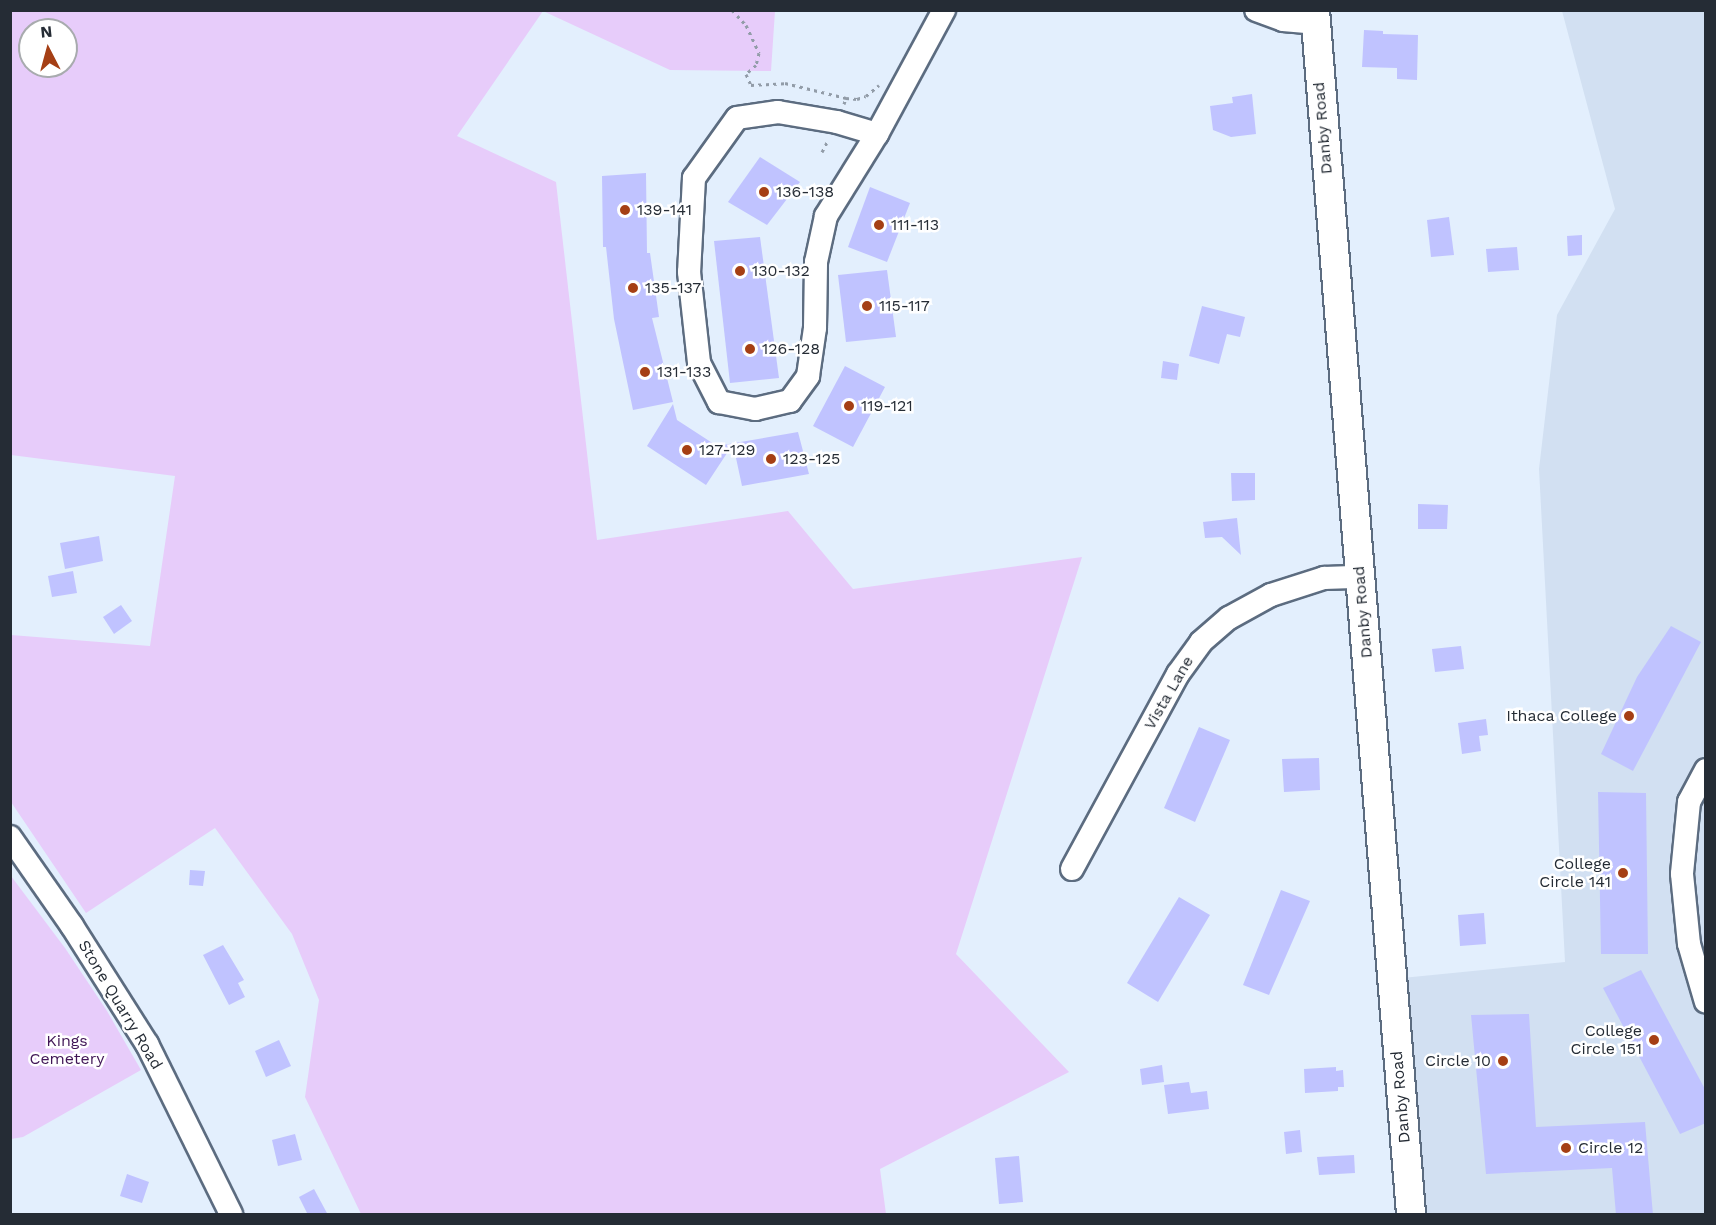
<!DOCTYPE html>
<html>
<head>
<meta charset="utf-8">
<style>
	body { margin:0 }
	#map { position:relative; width:1716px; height:1225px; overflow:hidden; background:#e3effd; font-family:"Work Sans",sans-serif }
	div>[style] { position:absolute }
	.built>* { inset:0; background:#d2e0f2 }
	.green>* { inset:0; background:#e7ccfa }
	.building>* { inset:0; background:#c0c3ff }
	.path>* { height:3px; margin-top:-1.5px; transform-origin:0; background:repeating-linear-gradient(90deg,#929ca8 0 3px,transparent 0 7.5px) }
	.roads { filter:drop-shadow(2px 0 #5c6c80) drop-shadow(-2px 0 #5c6c80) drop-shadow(0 2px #5c6c80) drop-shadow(0 -2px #5c6c80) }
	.minor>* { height:22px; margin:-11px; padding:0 11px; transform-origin:11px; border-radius:11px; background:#fff }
	.major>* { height:28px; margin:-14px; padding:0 14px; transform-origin:14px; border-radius:14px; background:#fff }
	.dots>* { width:16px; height:16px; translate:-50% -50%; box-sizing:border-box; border:3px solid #fff; border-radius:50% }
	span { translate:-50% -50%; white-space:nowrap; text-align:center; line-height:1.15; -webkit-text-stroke:5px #fff; paint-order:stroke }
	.street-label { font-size:16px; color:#252c35 }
	.poi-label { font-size:16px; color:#252c35 }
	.left { translate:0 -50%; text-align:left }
	.right { translate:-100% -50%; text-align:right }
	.park-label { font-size:16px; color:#401656 }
	.frame { position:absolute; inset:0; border:12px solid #252c35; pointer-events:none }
	.north { position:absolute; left:18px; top:18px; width:60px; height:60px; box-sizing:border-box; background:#fff; border:2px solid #a8abae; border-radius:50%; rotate:354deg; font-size:16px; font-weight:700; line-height:24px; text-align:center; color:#252c35 }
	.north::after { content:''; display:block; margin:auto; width:21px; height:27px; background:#a53f15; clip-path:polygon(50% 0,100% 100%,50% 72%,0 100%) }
</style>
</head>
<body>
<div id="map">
	<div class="built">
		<i style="clip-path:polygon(1562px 11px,1705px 11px,1705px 1214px,1411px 1214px,1392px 979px,1565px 962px,1539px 469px,1557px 315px,1615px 209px)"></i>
	</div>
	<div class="green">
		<i style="clip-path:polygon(evenodd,11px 10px,775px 11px,771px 71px,670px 70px,543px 11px,457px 136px,556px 182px,597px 540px,788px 511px,853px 589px,1082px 557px,956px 954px,1069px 1072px,880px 1169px,886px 1214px,361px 1214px,305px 1097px,319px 1000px,292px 934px,215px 828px,86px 913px,11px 802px,11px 635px,150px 646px,175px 476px,11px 455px,11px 10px,30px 30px,66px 30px,66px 66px,30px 66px,30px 30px)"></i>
		<i style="clip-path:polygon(11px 876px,65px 948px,107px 1011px,141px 1070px,23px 1137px,11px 1139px)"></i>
	</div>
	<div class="building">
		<i style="clip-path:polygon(1364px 30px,1383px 31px,1383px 34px,1418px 35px,1417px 80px,1397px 79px,1397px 68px,1362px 67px)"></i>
		<i style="clip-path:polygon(1252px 94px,1256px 134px,1231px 137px,1213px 130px,1210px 106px,1233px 103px,1232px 97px)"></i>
		<i style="clip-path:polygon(760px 157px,800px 182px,767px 225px,728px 202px)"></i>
		<i style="clip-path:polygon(646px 173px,647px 253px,650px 253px,659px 317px,652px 318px,673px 402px,633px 410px,614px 319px,606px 247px,603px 247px,602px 176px)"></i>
		<i style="clip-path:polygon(870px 187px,910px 203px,887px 262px,848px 247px)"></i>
		<i style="clip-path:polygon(1449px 217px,1454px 255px,1431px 257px,1427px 220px)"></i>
		<i style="clip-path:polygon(1582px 235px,1582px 255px,1568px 256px,1567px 236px)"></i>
		<i style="clip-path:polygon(760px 237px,779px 378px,730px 383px,714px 241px)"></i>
		<i style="clip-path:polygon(1517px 247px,1519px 270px,1488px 272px,1486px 249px)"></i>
		<i style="clip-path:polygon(887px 270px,896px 337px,846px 342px,838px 275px)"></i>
		<i style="clip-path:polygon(1202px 306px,1245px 317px,1240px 337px,1227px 334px,1219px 364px,1189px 356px)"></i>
		<i style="clip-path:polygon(1163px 361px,1179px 364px,1177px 380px,1161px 378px)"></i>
		<i style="clip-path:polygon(845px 366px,885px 387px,853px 447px,813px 426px)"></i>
		<i style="clip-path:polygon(673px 404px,677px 420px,717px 446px,798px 432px,809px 474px,742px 486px,733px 444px,706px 485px,647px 446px)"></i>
		<i style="clip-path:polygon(1231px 473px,1255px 473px,1255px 500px,1232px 501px)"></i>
		<i style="clip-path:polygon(1418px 504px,1448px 505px,1447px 529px,1418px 529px)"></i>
		<i style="clip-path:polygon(1237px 518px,1241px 555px,1222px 537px,1205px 538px,1203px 522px)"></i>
		<i style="clip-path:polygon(99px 536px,103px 561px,65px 569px,60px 543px)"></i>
		<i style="clip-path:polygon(73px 571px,77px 593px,52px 597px,48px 576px)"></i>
		<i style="clip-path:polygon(121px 605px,132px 621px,114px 634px,103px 617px)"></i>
		<i style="clip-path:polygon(1671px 626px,1701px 642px,1633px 771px,1601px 754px,1637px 677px)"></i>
		<i style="clip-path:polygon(1461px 646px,1464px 669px,1435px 672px,1432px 649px)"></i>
		<i style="clip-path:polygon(1486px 719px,1488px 735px,1479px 736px,1481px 751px,1462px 754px,1458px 723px)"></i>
		<i style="clip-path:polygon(1199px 727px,1230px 740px,1195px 822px,1164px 808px)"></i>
		<i style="clip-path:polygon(1319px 758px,1320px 790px,1284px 792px,1282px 759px)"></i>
		<i style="clip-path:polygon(1598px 792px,1646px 793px,1648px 954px,1601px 954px)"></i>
		<i style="clip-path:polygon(190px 870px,205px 871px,203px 886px,189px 885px)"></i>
		<i style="clip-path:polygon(1281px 890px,1310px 901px,1269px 995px,1243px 985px)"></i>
		<i style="clip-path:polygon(1179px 897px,1210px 915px,1158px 1002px,1127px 983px)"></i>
		<i style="clip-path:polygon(1484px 913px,1486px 944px,1460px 946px,1458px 915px)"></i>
		<i style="clip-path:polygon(223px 945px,244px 980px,238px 983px,245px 997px,229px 1005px,203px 955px)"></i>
		<i style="clip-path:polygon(1641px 970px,1706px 1091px,1706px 1123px,1680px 1134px,1603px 988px)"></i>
		<i style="clip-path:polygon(1529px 1014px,1536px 1127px,1645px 1122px,1653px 1215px,1616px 1215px,1612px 1168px,1486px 1174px,1471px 1015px)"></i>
		<i style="clip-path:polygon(279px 1040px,291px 1066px,266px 1077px,255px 1051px)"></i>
		<i style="clip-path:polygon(1162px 1065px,1164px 1082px,1142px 1085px,1140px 1069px)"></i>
		<i style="clip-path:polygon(1336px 1067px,1336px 1071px,1343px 1070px,1344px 1087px,1338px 1087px,1338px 1091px,1305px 1093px,1304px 1069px)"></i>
		<i style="clip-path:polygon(1189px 1082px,1191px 1093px,1207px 1091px,1209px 1109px,1168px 1114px,1164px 1085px)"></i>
		<i style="clip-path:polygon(1300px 1130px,1302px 1152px,1286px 1154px,1284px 1132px)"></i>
		<i style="clip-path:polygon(295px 1134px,302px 1160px,278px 1166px,272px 1140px)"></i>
		<i style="clip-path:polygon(1354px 1155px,1355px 1173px,1319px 1175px,1317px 1157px)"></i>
		<i style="clip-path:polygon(1019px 1156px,1023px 1202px,999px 1204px,995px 1158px)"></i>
		<i style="clip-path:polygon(127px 1174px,149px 1182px,142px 1203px,120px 1196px)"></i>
		<i style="clip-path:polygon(314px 1189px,328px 1215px,308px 1215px,299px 1197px)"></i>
	</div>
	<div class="path">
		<i style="left:732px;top:10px;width:21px;rotate:47deg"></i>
		<i style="left:746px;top:25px;width:31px;rotate:65deg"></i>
		<i style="left:759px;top:53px;width:12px;rotate:104deg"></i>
		<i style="left:756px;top:65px;width:13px;rotate:138deg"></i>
		<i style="left:746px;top:74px;width:12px;rotate:66deg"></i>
		<i style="left:751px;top:85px;width:34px;rotate:-3deg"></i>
		<i style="left:785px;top:83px;width:63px;rotate:13.8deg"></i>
		<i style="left:844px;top:104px;width:6px;rotate:-72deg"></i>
		<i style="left:846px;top:98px;width:11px;rotate:5deg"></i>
		<i style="left:857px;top:99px;width:9px;rotate:-18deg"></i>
		<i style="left:866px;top:96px;width:17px;rotate:-40deg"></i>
		<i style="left:822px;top:152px;width:13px;rotate:-63deg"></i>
	</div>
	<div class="roads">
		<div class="minor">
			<i style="left:1256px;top:10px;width:29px;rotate:20deg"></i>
			<i style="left:1283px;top:20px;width:32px;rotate:5deg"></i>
			<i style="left:877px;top:134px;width:42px;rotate:-163.3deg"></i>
			<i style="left:837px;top:122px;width:60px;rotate:-170.4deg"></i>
			<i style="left:778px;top:112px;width:41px;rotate:171.7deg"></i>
			<i style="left:737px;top:118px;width:74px;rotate:125.6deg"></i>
			<i style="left:694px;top:178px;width:94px;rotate:93deg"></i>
			<i style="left:689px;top:272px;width:92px;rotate:83.7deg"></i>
			<i style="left:699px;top:363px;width:44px;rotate:62.9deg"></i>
			<i style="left:719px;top:402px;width:37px;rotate:11deg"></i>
			<i style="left:755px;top:409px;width:36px;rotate:-13deg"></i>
			<i style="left:790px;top:401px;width:31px;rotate:-54deg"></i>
			<i style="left:808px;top:376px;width:49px;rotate:-81.7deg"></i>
			<i style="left:815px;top:328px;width:66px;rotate:-89.1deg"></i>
			<i style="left:816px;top:262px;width:47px;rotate:-77.7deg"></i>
			<i style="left:826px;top:216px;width:97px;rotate:-58.1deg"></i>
			<i style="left:877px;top:134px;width:141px;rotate:-61.6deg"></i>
			<i style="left:1706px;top:770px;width:36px;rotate:118deg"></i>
			<i style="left:1689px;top:802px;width:72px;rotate:95.6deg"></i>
			<i style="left:1682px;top:874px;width:70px;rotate:84.3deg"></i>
			<i style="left:1689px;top:944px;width:60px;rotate:73.7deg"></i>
			<i style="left:10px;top:837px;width:108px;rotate:55.1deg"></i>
			<i style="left:72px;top:926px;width:140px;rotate:57.6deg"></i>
			<i style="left:147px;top:1044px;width:190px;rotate:63.7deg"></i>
			<i style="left:1072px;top:869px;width:222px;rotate:-61.5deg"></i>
			<i style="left:1178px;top:674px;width:39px;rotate:-54deg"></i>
			<i style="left:1201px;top:642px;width:37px;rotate:-41deg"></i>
			<i style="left:1229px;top:618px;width:48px;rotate:-28.7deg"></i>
			<i style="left:1271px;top:595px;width:56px;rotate:-17.8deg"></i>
			<i style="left:1324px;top:578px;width:36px;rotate:-2deg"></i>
		</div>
		<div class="major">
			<i style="left:1315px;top:10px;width:1208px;rotate:85.44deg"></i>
		</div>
	</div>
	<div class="dots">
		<i style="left:764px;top:192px;background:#a53f15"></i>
		<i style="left:625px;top:210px;background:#a53f15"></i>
		<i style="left:879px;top:225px;background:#a53f15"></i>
		<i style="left:740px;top:271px;background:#a53f15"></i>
		<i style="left:633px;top:288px;background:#a53f15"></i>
		<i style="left:867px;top:306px;background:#a53f15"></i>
		<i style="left:750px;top:349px;background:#a53f15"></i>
		<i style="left:645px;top:372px;background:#a53f15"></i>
		<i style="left:849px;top:406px;background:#a53f15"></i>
		<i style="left:687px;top:450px;background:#a53f15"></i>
		<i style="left:771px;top:459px;background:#a53f15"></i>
		<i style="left:1629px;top:716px;background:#a53f15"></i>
		<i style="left:1623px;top:873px;background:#a53f15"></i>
		<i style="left:1654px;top:1040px;background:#a53f15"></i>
		<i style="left:1503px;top:1061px;background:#a53f15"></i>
		<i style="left:1566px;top:1148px;background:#a53f15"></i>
	</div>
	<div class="street-label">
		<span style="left:1323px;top:128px;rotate:-95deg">Danby Road</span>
		<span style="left:1363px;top:612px;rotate:-95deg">Danby Road</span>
		<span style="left:1169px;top:693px;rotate:-60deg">Vista Lane</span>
		<span style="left:120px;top:1005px;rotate:59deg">Stone Quarry Road</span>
		<span style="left:1401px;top:1097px;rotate:-95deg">Danby Road</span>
	</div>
	<div class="poi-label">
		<span class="left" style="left:776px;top:192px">136-138</span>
		<span class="left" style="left:637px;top:210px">139-141</span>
		<span class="left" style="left:891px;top:225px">111-113</span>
		<span class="left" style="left:752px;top:271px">130-132</span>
		<span class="left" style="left:645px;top:288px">135-137</span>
		<span class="left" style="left:879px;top:306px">115-117</span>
		<span class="left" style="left:762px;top:349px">126-128</span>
		<span class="left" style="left:657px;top:372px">131-133</span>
		<span class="left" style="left:861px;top:406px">119-121</span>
		<span class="left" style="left:699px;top:450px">127-129</span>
		<span class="left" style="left:783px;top:459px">123-125</span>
		<span class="right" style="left:1617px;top:716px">Ithaca College</span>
		<span class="right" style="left:1611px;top:873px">College<br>Circle 141</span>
		<span class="right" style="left:1642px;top:1040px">College<br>Circle 151</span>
		<span class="right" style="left:1491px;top:1061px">Circle 10</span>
		<span class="left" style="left:1578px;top:1148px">Circle 12</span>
	</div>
	<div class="park-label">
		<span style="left:67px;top:1050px">Kings<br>Cemetery</span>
	</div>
	<div class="frame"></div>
	<div class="north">N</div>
</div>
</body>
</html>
